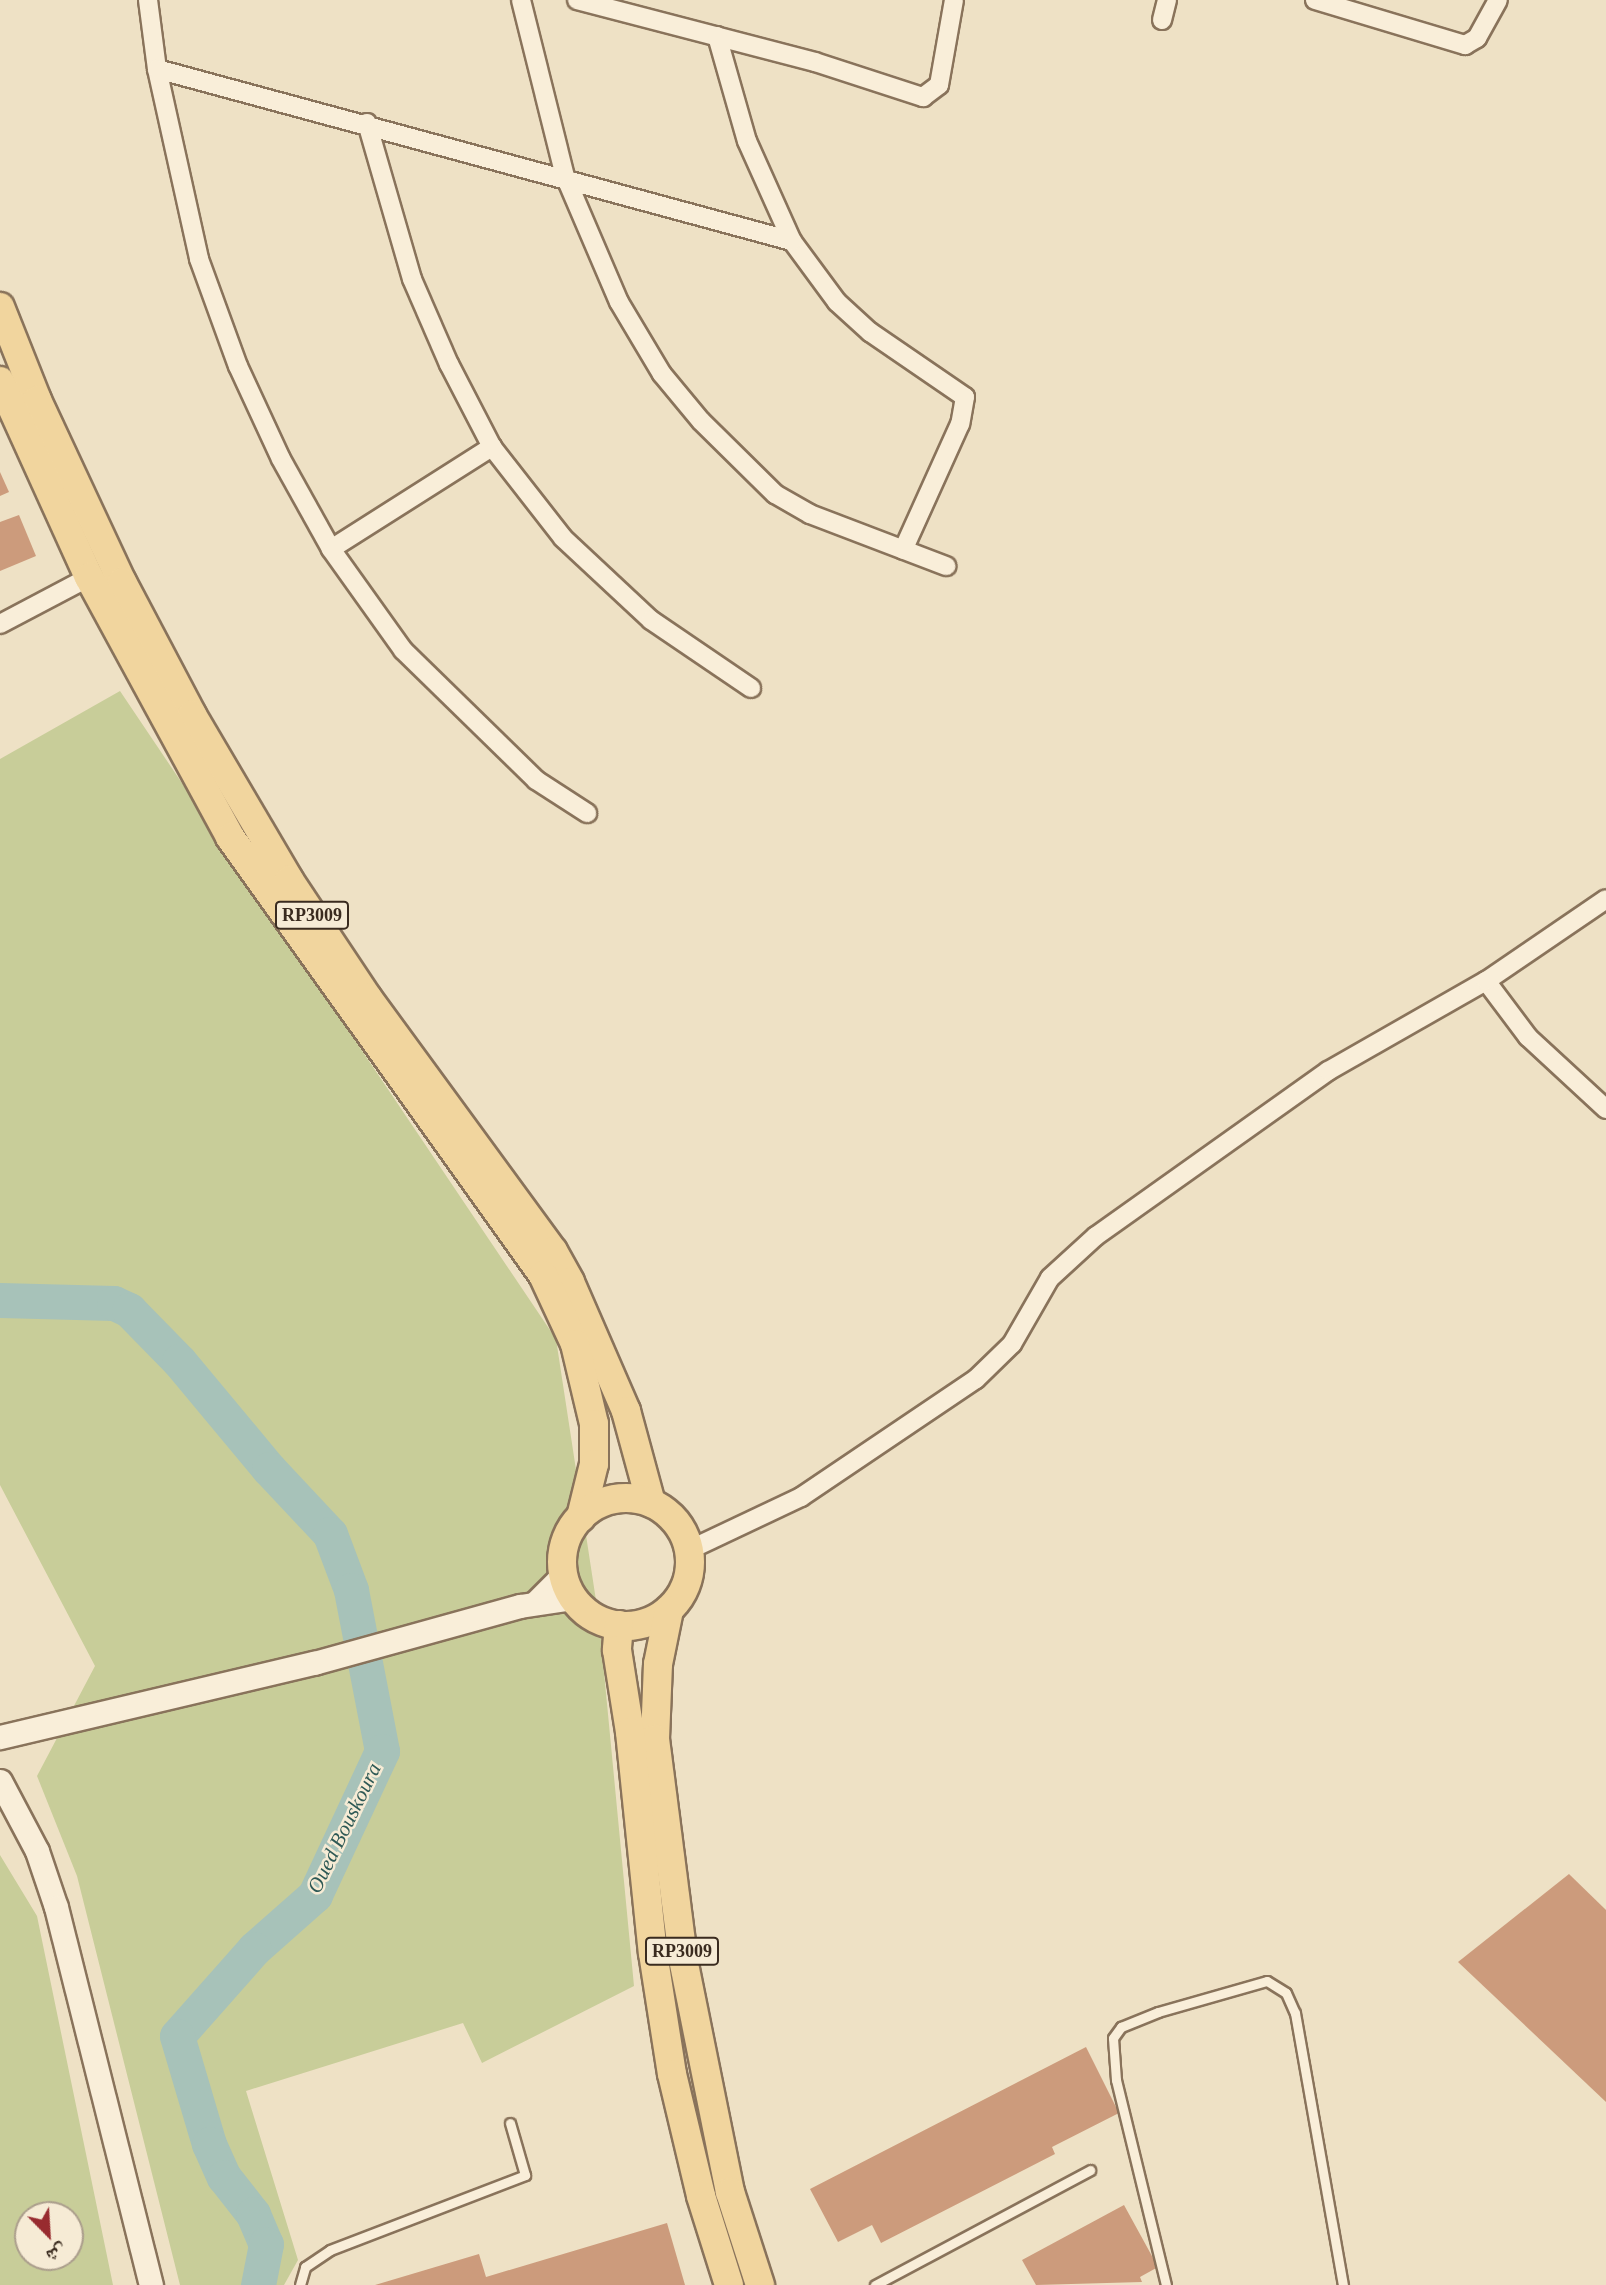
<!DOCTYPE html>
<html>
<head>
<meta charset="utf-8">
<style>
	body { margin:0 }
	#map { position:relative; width:1606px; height:2285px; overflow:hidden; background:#eee1c5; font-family:"Times New Roman","Noto Naskh Arabic",serif }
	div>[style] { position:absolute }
	.green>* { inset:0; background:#c8cd99 }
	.river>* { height:35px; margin:-17.5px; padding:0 17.5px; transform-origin:17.5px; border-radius:17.5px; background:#a7c2b9 }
	.building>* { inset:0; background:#cc9b7c }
	.roads { filter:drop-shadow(2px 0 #89735b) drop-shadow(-2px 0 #89735b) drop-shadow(0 2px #89735b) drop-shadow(0 -2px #89735b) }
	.service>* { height:9px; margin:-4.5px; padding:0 4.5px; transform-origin:4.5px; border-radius:4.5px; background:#f9eed9 }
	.minor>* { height:18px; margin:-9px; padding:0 9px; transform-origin:9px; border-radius:9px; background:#f9eed9 }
	.tertiary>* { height:23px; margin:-11.5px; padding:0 11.5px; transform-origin:11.5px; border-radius:11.5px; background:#f9eed9 }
	.primary>* { height:28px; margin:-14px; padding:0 14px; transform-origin:14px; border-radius:14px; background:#f1d59e }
	.primary>.ring { margin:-14px; padding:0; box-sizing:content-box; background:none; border:28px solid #f1d59e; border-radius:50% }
	span { translate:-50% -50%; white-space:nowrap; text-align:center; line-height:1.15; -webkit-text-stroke:5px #f6ebd5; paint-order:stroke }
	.shield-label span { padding:2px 5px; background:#f6ebd5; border:2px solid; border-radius:5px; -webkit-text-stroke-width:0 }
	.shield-label { font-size:18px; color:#3a2b1f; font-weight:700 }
	.water-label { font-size:21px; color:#2e5955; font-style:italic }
	.north { position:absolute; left:14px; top:2201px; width:70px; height:70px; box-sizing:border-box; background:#f6ebd5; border:2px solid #ab9e8c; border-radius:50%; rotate:156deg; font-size:19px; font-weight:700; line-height:28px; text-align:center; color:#3a2b1f }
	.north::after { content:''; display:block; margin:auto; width:24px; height:32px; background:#982b2f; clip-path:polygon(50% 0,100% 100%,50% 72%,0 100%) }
</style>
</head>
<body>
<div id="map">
	<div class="green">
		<i style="clip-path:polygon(120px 691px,556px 1339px,599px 1620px,634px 1986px,482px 2063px,463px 2023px,246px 2091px,298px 2260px,284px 2285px,180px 2285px,77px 1876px,37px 1776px,95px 1666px,0 1485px,0 759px)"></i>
		<i style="clip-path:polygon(evenodd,0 1855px,37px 1916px,113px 2285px,0 2285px,0 1855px,70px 2215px,70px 2257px,28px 2257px,28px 2215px,70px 2215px)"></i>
	</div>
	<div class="river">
		<i style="left:0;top:1300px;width:114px;rotate:1.5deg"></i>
		<i style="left:114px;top:1303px;width:17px;rotate:25deg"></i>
		<i style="left:129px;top:1310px;width:71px;rotate:45.6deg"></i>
		<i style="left:179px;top:1361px;width:141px;rotate:50.2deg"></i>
		<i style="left:269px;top:1469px;width:89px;rotate:46.8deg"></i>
		<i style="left:330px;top:1534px;width:60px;rotate:69.4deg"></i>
		<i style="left:351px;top:1590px;width:164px;rotate:79.1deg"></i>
		<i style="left:382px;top:1751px;width:159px;rotate:115deg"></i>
		<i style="left:315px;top:1895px;width:81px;rotate:138.5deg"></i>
		<i style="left:254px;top:1949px;width:116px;rotate:131.5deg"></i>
		<i style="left:177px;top:2036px;width:113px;rotate:73.5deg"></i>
		<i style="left:209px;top:2144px;width:36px;rotate:66deg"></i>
		<i style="left:224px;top:2177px;width:47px;rotate:51.9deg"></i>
		<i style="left:253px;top:2214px;width:33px;rotate:67deg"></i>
		<i style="left:266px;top:2244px;width:42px;rotate:101deg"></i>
	</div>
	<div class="building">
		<i style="clip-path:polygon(0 472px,9px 492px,0 496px)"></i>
		<i style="clip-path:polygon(19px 515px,36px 556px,0 571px,0 522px)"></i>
		<i style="clip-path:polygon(1569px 1874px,1606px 1910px,1606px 2102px,1458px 1962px)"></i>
		<i style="clip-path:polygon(1086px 2047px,1119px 2113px,1052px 2147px,1055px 2154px,881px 2243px,872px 2225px,838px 2242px,810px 2189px)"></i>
		<i style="clip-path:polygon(1124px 2205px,1158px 2267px,1140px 2277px,1142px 2282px,1036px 2285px,1022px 2260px)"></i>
		<i style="clip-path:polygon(667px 2223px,685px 2285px,375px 2285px,479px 2254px,486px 2277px)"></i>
	</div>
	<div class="roads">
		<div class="service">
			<i style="left:300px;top:2285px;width:19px;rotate:-74deg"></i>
			<i style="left:305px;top:2267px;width:30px;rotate:-34deg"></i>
			<i style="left:330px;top:2250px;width:209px;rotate:-21deg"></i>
			<i style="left:525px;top:2175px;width:54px;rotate:-106.1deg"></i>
			<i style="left:875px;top:2285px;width:244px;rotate:-28.1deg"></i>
			<i style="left:1166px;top:2285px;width:211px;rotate:-103.7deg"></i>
			<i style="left:1116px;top:2080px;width:42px;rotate:-94.1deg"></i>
			<i style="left:1113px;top:2038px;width:14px;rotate:-54deg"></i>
			<i style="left:1121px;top:2027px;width:40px;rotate:-22deg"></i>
			<i style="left:1158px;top:2012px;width:113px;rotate:-15.9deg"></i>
			<i style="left:1267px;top:1981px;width:22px;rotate:32deg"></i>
			<i style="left:1286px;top:1993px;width:22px;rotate:66deg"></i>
			<i style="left:1295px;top:2013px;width:276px;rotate:80deg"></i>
		</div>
		<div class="minor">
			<i style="left:148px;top:0;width:70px;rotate:82.6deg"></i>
			<i style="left:157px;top:69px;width:195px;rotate:77.5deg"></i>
			<i style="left:199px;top:259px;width:114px;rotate:70deg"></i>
			<i style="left:238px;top:366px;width:102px;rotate:65.2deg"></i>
			<i style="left:281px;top:459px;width:103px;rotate:60.9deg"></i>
			<i style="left:331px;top:549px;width:124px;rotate:54.5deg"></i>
			<i style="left:403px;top:650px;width:186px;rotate:44.3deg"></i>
			<i style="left:536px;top:780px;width:61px;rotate:32.9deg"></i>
			<i style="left:521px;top:0;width:181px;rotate:76deg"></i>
			<i style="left:565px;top:176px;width:137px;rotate:66.8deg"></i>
			<i style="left:619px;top:302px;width:84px;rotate:59.2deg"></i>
			<i style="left:662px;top:374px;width:61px;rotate:50.3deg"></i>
			<i style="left:701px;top:421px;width:104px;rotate:44.6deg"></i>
			<i style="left:775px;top:494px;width:40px;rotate:29.7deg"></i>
			<i style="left:810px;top:514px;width:146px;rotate:20.9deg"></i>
			<i style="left:577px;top:0;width:246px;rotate:14.6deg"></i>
			<i style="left:815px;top:62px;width:114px;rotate:18deg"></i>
			<i style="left:923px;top:97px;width:20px;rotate:-37deg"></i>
			<i style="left:939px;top:85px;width:86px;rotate:-80deg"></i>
			<i style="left:1315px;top:0;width:157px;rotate:16.7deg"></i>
			<i style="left:1465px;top:45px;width:14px;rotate:-30deg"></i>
			<i style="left:1477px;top:38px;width:43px;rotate:-61.1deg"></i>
			<i style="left:1162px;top:20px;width:21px;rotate:-76deg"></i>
			<i style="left:717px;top:36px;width:109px;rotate:74.1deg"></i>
			<i style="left:747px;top:141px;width:110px;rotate:65.8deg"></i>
			<i style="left:792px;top:241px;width:76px;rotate:53.6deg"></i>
			<i style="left:837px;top:302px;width:45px;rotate:42.3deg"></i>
			<i style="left:870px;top:332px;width:115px;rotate:34.4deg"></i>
			<i style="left:965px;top:397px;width:27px;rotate:100deg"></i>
			<i style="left:960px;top:424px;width:138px;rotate:114.3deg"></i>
			<i style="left:157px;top:69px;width:658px;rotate:15.16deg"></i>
			<i style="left:367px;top:123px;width:162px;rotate:73.9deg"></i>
			<i style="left:412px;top:279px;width:93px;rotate:66.5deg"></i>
			<i style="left:449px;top:364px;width:93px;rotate:62.6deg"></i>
			<i style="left:492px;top:447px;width:115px;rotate:52deg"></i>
			<i style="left:563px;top:538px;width:120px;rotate:43deg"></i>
			<i style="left:651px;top:620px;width:121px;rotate:34.2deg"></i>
			<i style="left:331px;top:549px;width:191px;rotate:-32.4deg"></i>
			<i style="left:0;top:624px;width:101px;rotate:-27.8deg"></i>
			<i style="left:1486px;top:981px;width:70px;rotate:53.1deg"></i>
			<i style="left:1528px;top:1037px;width:106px;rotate:42.7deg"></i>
			<i style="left:689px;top:1550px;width:124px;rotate:-25.3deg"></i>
			<i style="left:801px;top:1497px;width:211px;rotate:-34deg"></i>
			<i style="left:976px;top:1379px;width:50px;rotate:-44.2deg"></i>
			<i style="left:1012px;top:1344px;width:76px;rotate:-60.1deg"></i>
			<i style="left:1050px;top:1278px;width:62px;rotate:-42.4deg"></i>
			<i style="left:1096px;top:1236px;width:285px;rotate:-35.4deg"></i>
			<i style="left:1328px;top:1071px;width:182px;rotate:-29.7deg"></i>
			<i style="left:1486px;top:981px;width:145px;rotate:-34.3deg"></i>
		</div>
		<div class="tertiary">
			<i style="left:536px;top:1602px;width:38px;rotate:-45deg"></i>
			<i style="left:0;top:1737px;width:323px;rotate:-13.3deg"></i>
			<i style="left:314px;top:1663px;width:214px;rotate:-15.5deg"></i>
			<i style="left:520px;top:1606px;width:54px;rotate:-8.6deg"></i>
			<i style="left:0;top:1781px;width:79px;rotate:62.1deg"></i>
			<i style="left:37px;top:1851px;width:59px;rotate:71.3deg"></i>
			<i style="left:56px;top:1907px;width:390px;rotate:75.9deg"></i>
		</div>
		<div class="primary">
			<i style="left:0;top:307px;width:100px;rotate:68.3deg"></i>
			<i style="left:37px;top:400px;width:201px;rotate:65deg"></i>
			<i style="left:122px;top:582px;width:150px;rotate:62.2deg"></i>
			<i style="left:192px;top:715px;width:191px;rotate:59.5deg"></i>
			<i style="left:289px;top:880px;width:141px;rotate:56.3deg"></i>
			<i style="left:367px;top:997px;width:315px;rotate:53.8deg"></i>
			<i style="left:553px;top:1251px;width:35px;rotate:61deg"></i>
			<i style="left:570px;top:1282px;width:141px;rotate:66.5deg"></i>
			<i style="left:626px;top:1411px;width:95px;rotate:74.8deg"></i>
			<i style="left:0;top:381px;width:215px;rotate:65.6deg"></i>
			<i style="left:89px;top:577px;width:296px;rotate:61.5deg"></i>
			<i style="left:230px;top:837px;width:538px;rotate:54.45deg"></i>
			<i style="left:543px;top:1275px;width:76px;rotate:65.1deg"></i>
			<i style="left:575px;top:1344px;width:82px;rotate:76.6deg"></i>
			<i style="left:594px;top:1424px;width:40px;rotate:90deg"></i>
			<i style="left:594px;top:1464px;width:55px;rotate:103.8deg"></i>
			<i class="ring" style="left:562px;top:1498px;width:100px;height:100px"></i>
			<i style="left:669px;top:1610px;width:55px;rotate:101.5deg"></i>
			<i style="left:658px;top:1664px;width:75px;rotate:92.3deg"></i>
			<i style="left:655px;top:1739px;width:222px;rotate:82.7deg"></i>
			<i style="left:683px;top:1959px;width:238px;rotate:78.6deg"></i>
			<i style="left:730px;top:2192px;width:98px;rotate:72.1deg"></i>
			<i style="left:619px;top:1625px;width:25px;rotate:95deg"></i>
			<i style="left:617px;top:1650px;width:83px;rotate:81deg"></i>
			<i style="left:630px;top:1732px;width:222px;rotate:84.1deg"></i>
			<i style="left:653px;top:1953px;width:122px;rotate:81.1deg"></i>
			<i style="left:672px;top:2074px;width:125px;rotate:76.6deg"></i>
			<i style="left:701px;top:2196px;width:93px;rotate:72.5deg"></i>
		</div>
	</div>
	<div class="shield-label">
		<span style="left:312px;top:915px">RP3009</span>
		<span style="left:682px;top:1951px">RP3009</span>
	</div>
	<div class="water-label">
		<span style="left:344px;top:1828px;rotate:-64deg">Oued Bouskoura</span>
	</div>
	<div class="north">ش</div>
</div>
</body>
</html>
